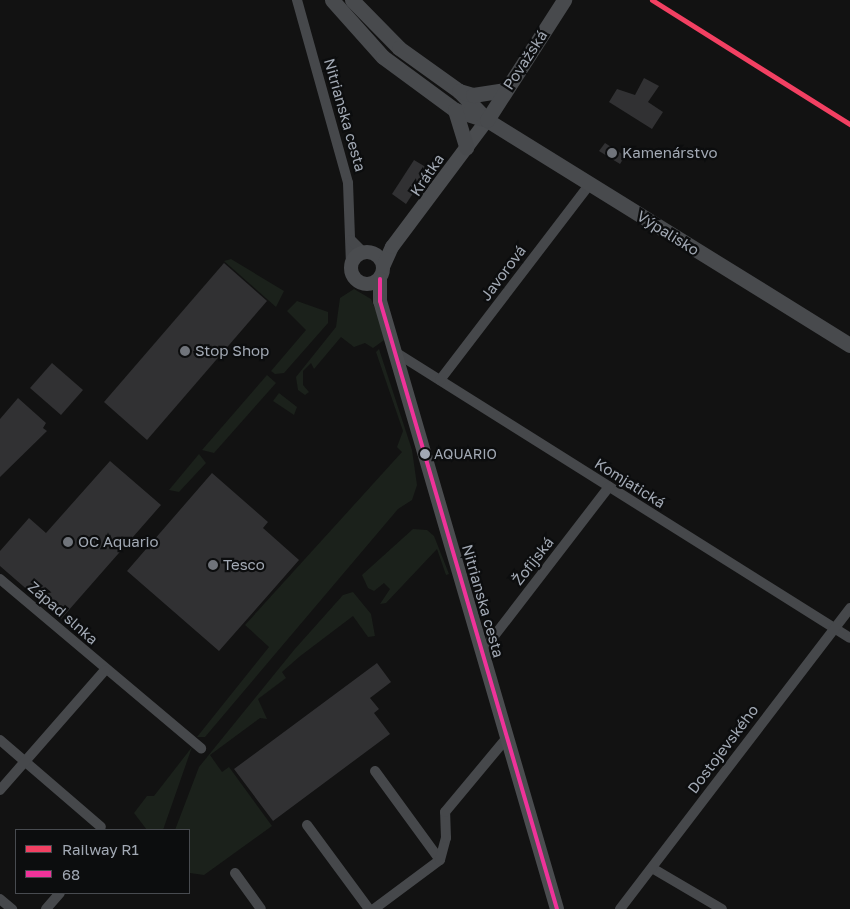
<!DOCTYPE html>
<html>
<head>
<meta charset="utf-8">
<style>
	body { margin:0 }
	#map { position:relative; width:850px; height:909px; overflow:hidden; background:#121212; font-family:"Golos Text",sans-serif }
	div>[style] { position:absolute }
	.green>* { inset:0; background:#1b211b }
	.building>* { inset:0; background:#313133 }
	.minor>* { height:10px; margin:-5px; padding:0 5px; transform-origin:5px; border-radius:5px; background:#46484b }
	.secondary>* { height:14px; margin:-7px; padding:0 7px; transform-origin:7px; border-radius:7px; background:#4a4c4f }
	.secondary>.ring { margin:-7px; padding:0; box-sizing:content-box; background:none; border:14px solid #4a4c4f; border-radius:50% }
	.primary>* { height:15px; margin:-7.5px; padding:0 7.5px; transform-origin:7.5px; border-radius:7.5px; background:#484a4d }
	.bus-1>* { height:4px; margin:-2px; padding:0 2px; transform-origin:2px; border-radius:2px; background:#ef339a }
	.rail-1>* { height:5px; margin:-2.5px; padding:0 2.5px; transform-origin:2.5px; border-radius:2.5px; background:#f24062 }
	.dots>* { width:14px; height:14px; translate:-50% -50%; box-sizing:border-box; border:2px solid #0c0d0e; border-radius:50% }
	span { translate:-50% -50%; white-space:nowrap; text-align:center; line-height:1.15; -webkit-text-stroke:4.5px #0c0d0e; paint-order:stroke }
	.bus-label { font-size:14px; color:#a2a9b4 }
	.left { translate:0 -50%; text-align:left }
	.street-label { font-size:15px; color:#a2a9b4 }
	.poi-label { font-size:15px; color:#a2a9b4 }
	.legend { position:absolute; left:15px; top:829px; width:175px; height:65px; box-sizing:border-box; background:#0c0d0e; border:1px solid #484b50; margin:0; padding:6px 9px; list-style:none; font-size:15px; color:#a2a9b4 }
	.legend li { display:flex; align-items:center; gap:10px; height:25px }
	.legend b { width:25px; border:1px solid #484b50 }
</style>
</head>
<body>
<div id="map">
	<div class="green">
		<i style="clip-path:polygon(231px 259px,284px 291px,276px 307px,224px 261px)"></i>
		<i style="clip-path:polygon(354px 289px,371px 299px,387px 338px,373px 348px,365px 343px,354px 347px,341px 337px,314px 369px,311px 363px,303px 371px,303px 385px,309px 392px,305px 395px,298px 390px,296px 377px,336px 327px,340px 298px)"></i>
		<i style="clip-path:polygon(297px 301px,328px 312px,328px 323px,284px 373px,275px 374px,271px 371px,306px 330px,287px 311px)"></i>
		<i style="clip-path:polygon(379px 349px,412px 450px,417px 485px,412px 500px,398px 509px,205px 737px,197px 737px,269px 647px,245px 625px,402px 452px,397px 447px,403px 431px,376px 352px)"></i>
		<i style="clip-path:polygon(267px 375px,276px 383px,214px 453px,202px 450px)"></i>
		<i style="clip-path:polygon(279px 393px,297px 407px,294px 415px,273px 401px)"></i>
		<i style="clip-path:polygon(199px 454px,206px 463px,179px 492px,169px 490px)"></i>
		<i style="clip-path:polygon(413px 529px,427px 530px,434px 536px,449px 574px,446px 575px,437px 549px,386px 603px,380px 604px,390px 589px,384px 583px,374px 591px,368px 588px,362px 575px)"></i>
		<i style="clip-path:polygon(353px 592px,371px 614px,375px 636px,368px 637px,353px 616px,299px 657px,282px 672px,286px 678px,258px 699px,267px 719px,260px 718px,210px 755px,222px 772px,229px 767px,272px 826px,204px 875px,190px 873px,189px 830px,175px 830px,199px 767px,294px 650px,343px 595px)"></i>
		<i style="clip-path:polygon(192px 747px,163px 830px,147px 830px,134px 813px,147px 796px,154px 796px)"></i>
	</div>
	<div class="building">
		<i style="clip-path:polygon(644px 78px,659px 86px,648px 102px,663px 112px,652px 129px,609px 102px,617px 89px,635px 95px)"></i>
		<i style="clip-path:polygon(605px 143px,625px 156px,620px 164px,599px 151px)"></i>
		<i style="clip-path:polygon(414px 160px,429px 169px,406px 204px,392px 194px)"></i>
		<i style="clip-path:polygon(224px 263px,267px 301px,147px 440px,104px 402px)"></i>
		<i style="clip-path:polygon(52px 363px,83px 390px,61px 415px,30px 388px)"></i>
		<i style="clip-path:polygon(18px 398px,46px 423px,43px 428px,47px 431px,0 477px,0 419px)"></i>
		<i style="clip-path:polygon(110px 461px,161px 505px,61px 619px,0 566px,0 551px,29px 518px,46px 533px)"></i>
		<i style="clip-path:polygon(212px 473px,268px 522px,263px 528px,299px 560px,219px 651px,127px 571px)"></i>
		<i style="clip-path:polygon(377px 663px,391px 682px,370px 698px,379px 709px,374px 713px,390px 734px,273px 821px,234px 769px)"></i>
	</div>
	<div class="minor">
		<i style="left:297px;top:0;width:190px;rotate:74.4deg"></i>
		<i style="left:348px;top:183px;width:82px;rotate:87.9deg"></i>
		<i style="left:351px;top:240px;width:18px;rotate:45deg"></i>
		<i style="left:395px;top:352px;width:537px;rotate:32.15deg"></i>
		<i style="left:440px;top:380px;width:245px;rotate:-52.6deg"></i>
		<i style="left:0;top:579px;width:263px;rotate:40.1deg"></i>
		<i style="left:481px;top:653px;width:210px;rotate:-52.4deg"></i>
		<i style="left:0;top:740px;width:133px;rotate:40.7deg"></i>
		<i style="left:375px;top:771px;width:110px;rotate:53.9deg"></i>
		<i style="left:0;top:790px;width:159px;rotate:-48.8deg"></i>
		<i style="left:307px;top:825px;width:104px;rotate:53.6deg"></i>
		<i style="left:652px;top:868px;width:81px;rotate:30.4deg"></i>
		<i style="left:235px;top:873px;width:44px;rotate:54.2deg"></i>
		<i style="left:0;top:899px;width:16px;rotate:40deg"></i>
		<i style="left:46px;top:909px;width:21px;rotate:-49deg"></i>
		<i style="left:374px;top:909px;width:82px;rotate:-36.6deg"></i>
		<i style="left:440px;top:860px;width:23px;rotate:-75deg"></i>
		<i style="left:446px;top:838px;width:26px;rotate:-92deg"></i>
		<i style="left:445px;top:812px;width:94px;rotate:-50.2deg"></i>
		<i style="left:620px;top:909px;width:379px;rotate:-52.6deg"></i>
	</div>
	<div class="secondary">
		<i class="ring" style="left:351px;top:252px;width:18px;height:18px"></i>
		<i style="left:383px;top:267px;width:22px;rotate:-66deg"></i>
		<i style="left:392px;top:247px;width:159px;rotate:-53.2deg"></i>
		<i style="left:380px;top:279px;width:22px;rotate:90deg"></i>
		<i style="left:380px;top:301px;width:633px;rotate:73.77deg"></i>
	</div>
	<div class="primary">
		<i style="left:332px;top:0;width:76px;rotate:48.2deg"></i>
		<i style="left:383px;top:57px;width:89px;rotate:36.4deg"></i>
		<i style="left:455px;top:110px;width:29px;rotate:18deg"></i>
		<i style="left:352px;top:0;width:67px;rotate:45.6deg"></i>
		<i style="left:399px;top:48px;width:74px;rotate:35.6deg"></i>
		<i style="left:459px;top:91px;width:40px;rotate:46deg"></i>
		<i style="left:487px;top:120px;width:427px;rotate:31.8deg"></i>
		<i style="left:459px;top:91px;width:15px;rotate:16deg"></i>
		<i style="left:473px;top:95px;width:33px;rotate:-9deg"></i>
		<i style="left:455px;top:110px;width:39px;rotate:73deg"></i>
		<i style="left:487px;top:120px;width:143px;rotate:-57.3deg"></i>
	</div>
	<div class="bus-1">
		<i style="left:380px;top:279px;width:22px;rotate:90deg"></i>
		<i style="left:380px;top:301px;width:633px;rotate:73.77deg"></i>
	</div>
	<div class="rail-1">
		<i style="left:652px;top:0;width:234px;rotate:32.1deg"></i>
	</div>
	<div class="dots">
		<i style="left:612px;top:153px;background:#70747b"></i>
		<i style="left:185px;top:351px;background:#70747b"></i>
		<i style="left:425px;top:454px;background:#a2a9b4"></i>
		<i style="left:68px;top:542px;background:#70747b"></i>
		<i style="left:213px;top:565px;background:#70747b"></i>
	</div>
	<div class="bus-label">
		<span class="left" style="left:434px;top:454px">AQUARIO</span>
	</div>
	<div class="street-label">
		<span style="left:525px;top:60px;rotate:-57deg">Považská</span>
		<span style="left:345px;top:115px;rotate:74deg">Nitrianska cesta</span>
		<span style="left:427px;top:175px;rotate:-56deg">Krátka</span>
		<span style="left:668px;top:233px;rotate:32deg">Výpalisko</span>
		<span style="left:503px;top:273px;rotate:-53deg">Javorová</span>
		<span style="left:630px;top:483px;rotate:32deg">Komjatická</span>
		<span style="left:533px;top:561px;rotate:-52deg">Žofijská</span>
		<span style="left:483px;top:601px;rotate:74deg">Nitrianska cesta</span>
		<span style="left:63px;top:613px;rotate:41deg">Západ slnka</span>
		<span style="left:723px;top:749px;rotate:-53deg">Dostojevského</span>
	</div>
	<div class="poi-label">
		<span class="left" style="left:622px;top:153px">Kamenárstvo</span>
		<span class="left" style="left:195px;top:351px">Stop Shop</span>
		<span class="left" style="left:78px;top:542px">OC Aquario</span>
		<span class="left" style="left:223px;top:565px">Tesco</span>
	</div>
	<ul class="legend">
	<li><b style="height:6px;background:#f24062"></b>Railway R1</li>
	<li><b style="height:6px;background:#ef339a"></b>68</li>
	</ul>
</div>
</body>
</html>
